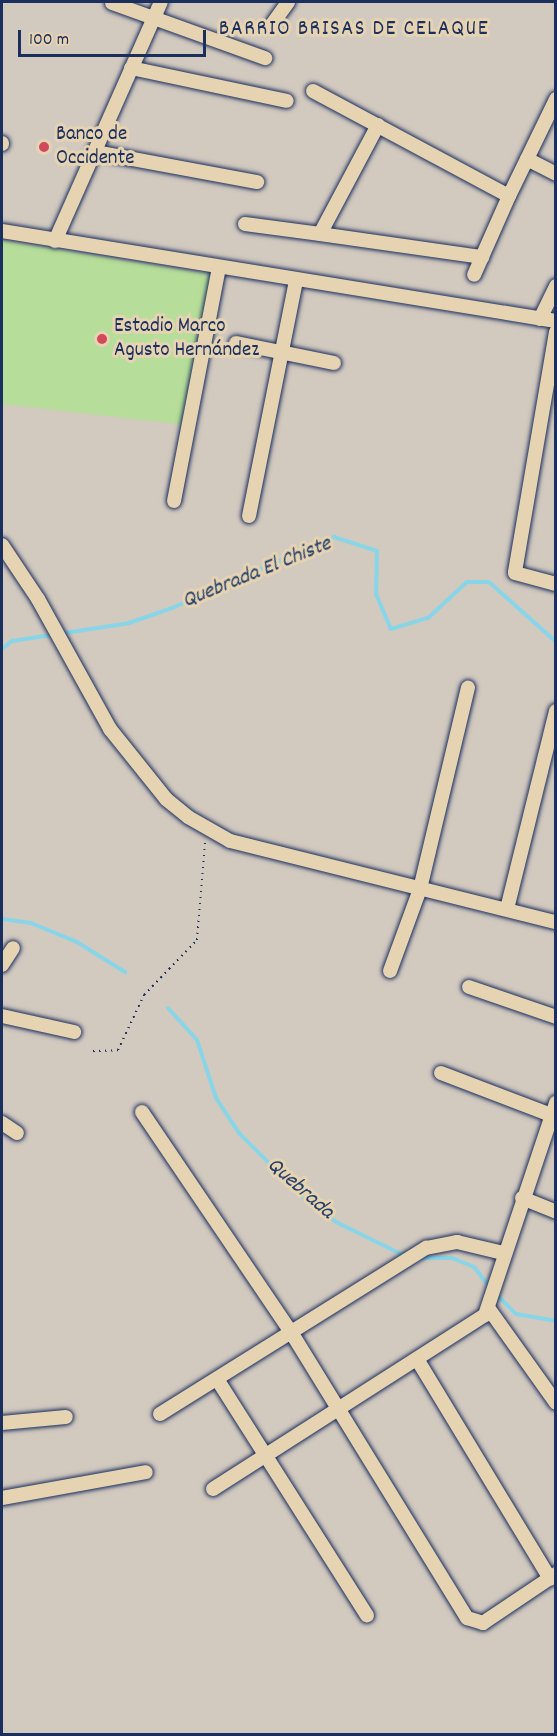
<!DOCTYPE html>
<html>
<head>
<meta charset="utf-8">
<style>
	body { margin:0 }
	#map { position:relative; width:557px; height:1736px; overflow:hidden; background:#d2c9bf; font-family:Dekko,sans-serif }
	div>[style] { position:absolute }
	.green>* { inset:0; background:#b6dd99 }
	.stream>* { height:4px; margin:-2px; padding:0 2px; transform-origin:2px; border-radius:2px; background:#89d5e8 }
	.path>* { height:2px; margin-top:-1px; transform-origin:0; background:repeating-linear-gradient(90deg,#1b2f5e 0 1.5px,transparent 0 6px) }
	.roads { filter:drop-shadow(0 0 2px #1b2f5e) drop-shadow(0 0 2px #1b2f5e) }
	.minor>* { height:14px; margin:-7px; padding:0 7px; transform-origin:7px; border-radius:7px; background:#e6d3b1 }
	.dots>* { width:16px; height:16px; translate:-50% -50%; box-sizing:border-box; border:3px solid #e6d3b1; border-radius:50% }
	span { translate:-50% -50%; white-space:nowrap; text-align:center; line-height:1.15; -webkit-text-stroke:6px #e6d3b1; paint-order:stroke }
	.poi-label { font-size:21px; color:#1b2f5e }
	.left { translate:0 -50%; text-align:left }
	.neighbourhood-label { font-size:22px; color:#1b2f5e; letter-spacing:1.5px }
	.water-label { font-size:22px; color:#26406c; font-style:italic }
	.frame { position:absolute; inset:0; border:3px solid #1b2f5e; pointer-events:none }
	.scale { position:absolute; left:18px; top:30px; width:188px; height:27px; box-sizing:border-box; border:3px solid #1b2f5e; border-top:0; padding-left:8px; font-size:18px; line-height:21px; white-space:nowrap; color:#1b2f5e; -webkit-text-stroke:4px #e6d3b1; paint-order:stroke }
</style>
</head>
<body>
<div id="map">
	<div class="green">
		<i style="clip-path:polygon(2px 240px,215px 275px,186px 425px,2px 404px)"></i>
	</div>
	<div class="stream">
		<i style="left:2px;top:649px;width:13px;rotate:-39deg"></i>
		<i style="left:12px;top:641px;width:118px;rotate:-8.7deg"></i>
		<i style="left:129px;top:623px;width:46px;rotate:-19.2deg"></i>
		<i style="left:172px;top:608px;width:177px;rotate:-23.7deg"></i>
		<i style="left:334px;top:537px;width:45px;rotate:18deg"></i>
		<i style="left:377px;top:551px;width:43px;rotate:91.3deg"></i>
		<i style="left:376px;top:594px;width:38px;rotate:67deg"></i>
		<i style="left:391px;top:629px;width:39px;rotate:-17deg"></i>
		<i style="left:428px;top:618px;width:53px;rotate:-42.7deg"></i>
		<i style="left:467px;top:582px;width:22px"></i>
		<i style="left:489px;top:582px;width:90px;rotate:41.8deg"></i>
		<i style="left:2px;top:919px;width:29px;rotate:8deg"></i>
		<i style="left:31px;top:923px;width:50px;rotate:22.4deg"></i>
		<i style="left:77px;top:942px;width:57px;rotate:32deg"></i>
		<i style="left:168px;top:1008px;width:43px;rotate:47.8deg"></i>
		<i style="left:197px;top:1040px;width:61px;rotate:71.9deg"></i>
		<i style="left:216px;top:1098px;width:42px;rotate:56.7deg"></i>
		<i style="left:239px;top:1133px;width:95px;rotate:45deg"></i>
		<i style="left:306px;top:1200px;width:37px;rotate:36deg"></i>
		<i style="left:336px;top:1222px;width:77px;rotate:26.2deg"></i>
		<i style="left:418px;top:1258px;width:34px"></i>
		<i style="left:452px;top:1258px;width:24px;rotate:22deg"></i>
		<i style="left:474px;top:1267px;width:28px;rotate:52deg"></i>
		<i style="left:496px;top:1294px;width:28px;rotate:45deg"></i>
		<i style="left:516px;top:1314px;width:41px;rotate:9.9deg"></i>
	</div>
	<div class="path">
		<i style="left:93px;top:1051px;width:25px;rotate:-2deg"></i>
		<i style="left:118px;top:1050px;width:61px;rotate:-64.7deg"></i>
		<i style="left:144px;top:995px;width:76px;rotate:-46.1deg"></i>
		<i style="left:197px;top:940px;width:98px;rotate:-85.3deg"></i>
	</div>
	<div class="roads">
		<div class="minor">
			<i style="left:112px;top:3px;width:163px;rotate:19.8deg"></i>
			<i style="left:273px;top:23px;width:26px;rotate:-54deg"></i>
			<i style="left:131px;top:68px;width:159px;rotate:11.9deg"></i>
			<i style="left:313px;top:91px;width:222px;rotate:28.2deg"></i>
			<i style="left:509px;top:196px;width:86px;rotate:113.9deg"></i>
			<i style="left:378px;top:125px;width:123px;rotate:118deg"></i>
			<i style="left:320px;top:234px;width:164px;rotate:8.1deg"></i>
			<i style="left:2px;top:143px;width:1px;rotate:90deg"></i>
			<i style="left:95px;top:152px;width:165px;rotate:10.5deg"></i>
			<i style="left:527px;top:159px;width:33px;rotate:27deg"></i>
			<i style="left:509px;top:196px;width:108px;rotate:-64.1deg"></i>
			<i style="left:245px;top:224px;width:76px;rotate:7.6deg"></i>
			<i style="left:2px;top:231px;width:561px;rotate:9.23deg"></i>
			<i style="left:55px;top:241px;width:261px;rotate:-66.1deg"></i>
			<i style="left:540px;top:319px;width:37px;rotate:-64deg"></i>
			<i style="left:556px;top:332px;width:244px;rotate:99.7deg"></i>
			<i style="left:515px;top:573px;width:42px;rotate:15deg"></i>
			<i style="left:236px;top:343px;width:100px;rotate:11.5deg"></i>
			<i style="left:174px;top:501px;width:237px;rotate:-79.1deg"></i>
			<i style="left:249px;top:516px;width:241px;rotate:-78.7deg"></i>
			<i style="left:2px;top:545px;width:65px;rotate:56.3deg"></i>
			<i style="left:38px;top:599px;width:149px;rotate:61deg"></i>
			<i style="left:110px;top:729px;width:90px;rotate:51.3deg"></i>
			<i style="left:166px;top:799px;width:28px;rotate:39deg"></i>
			<i style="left:188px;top:817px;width:48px;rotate:29.7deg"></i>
			<i style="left:230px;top:841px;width:336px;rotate:14deg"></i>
			<i style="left:507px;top:909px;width:204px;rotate:-76.1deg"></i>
			<i style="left:2px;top:965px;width:20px;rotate:-57deg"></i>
			<i style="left:390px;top:971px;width:87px;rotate:-69.9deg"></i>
			<i style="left:420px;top:889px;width:207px;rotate:-76.6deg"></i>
			<i style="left:469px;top:987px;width:92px;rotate:19deg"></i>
			<i style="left:2px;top:1016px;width:74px;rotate:12.5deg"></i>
			<i style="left:441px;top:1073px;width:123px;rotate:20.9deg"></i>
			<i style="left:142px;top:1112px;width:266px;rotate:55.9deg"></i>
			<i style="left:291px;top:1332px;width:336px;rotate:58.4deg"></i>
			<i style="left:467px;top:1618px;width:17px;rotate:17deg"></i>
			<i style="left:483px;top:1623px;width:88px;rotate:-33.9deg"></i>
			<i style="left:2px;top:1123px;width:18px;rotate:34deg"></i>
			<i style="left:522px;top:1198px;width:37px;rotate:22deg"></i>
			<i style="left:489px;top:1309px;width:115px;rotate:54.5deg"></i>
			<i style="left:417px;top:1359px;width:257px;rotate:58.8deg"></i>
			<i style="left:217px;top:1379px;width:280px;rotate:57.6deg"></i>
			<i style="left:160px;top:1414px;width:314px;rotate:-32deg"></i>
			<i style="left:426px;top:1248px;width:32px;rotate:-11deg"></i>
			<i style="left:457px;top:1242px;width:47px;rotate:13.4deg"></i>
			<i style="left:2px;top:1423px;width:64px;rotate:-5.4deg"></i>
			<i style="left:213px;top:1489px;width:323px;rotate:-32.6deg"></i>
			<i style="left:485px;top:1315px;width:224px;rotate:-71.5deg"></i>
			<i style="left:2px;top:1498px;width:146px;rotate:-10.2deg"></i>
		</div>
	</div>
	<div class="dots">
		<i style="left:44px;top:147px;background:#d1495b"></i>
		<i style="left:102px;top:339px;background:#d1495b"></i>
	</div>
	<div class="poi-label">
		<span class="left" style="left:56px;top:147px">Banco de<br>Occidente</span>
		<span class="left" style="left:114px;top:339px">Estadio Marco<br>Agusto Hernández</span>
	</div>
	<div class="neighbourhood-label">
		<span style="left:354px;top:30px">BARRIO BRISAS DE CELAQUE</span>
	</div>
	<div class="water-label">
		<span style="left:257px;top:573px;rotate:-22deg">Quebrada El Chiste</span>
		<span style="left:300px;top:1189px;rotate:41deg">Quebrada</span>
	</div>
	<div class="frame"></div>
	<div class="scale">100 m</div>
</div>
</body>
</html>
